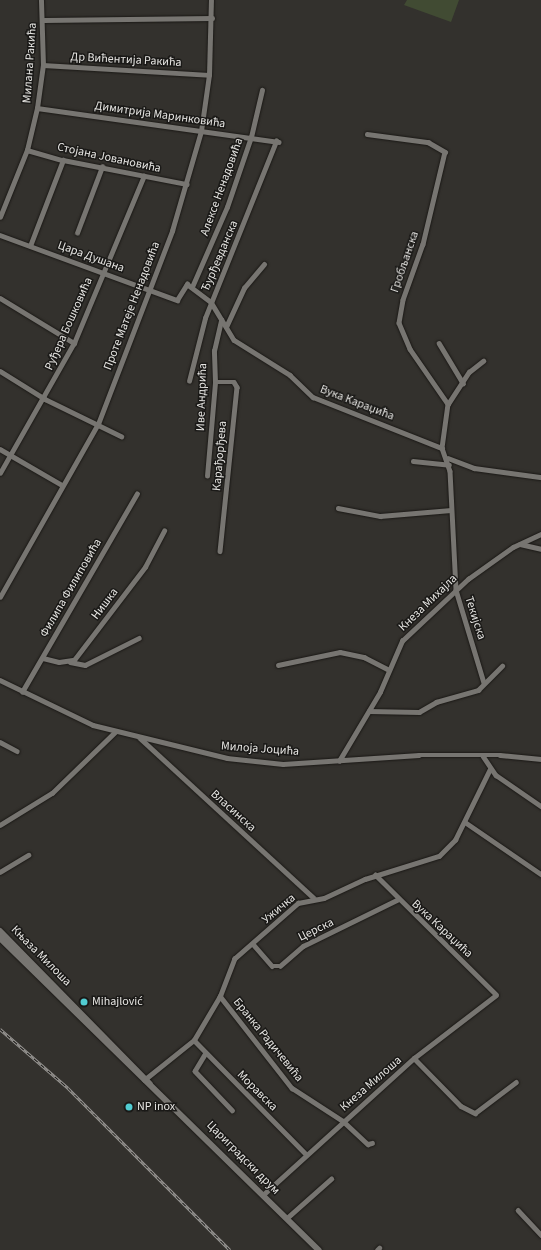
<!DOCTYPE html>
<html>
<head>
<meta charset="utf-8">
<style>
	body { margin:0 }
	#map { position:relative; width:541px; height:1250px; overflow:hidden; background:#33312d; font-family:"Source Sans 3",sans-serif }
	div>[style] { position:absolute }
	.green>* { inset:0; background:#414b33 }
	.roads { filter:drop-shadow(0 0 1px #1a1815) drop-shadow(0 0 1px #1a1815) }
	.minor>* { height:4.5px; margin:-2.25px; padding:0 2.25px; transform-origin:2.25px; border-radius:2.25px; background:#777571 }
	.secondary>* { height:6px; margin:-3px; padding:0 3px; transform-origin:3px; border-radius:3px; background:#777571 }
	.rail>* { height:3px; margin-top:-1.5px; transform-origin:0; background:repeating-linear-gradient(90deg,#1a1917 0 4.5px,#999794 0 9px); box-sizing:border-box; border-block:1px solid #999794 }
	.dots>* { width:11px; height:11px; translate:-50% -50%; box-sizing:border-box; border:2px solid #1a1917; border-radius:50% }
	span { translate:-50% -50%; white-space:nowrap; text-align:center; line-height:1.15; -webkit-text-stroke:3px #1a1917; paint-order:stroke }
	.street-label { font-size:12px; color:#e6e5e2 }
	.poi-label { font-size:12px; color:#e6e5e2 }
	.left { translate:0 -50%; text-align:left }
</style>
</head>
<body>
<div id="map">
	<div class="green">
		<i style="clip-path:polygon(407px 0,459px 0,451px 22px,404px 5px)"></i>
	</div>
	<div class="roads">
		<div class="minor">
			<i style="left:44px;top:20px;width:168px;rotate:-0.7deg"></i>
			<i style="left:43px;top:65px;width:166px;rotate:3.4deg"></i>
			<i style="left:37px;top:108px;width:244px;rotate:8deg"></i>
			<i style="left:367px;top:134px;width:62px;rotate:7.5deg"></i>
			<i style="left:428px;top:142px;width:20px;rotate:30deg"></i>
			<i style="left:445px;top:152px;width:95px;rotate:103.4deg"></i>
			<i style="left:423px;top:244px;width:59px;rotate:109.7deg"></i>
			<i style="left:403px;top:300px;width:23px;rotate:100deg"></i>
			<i style="left:399px;top:323px;width:28px;rotate:67deg"></i>
			<i style="left:410px;top:349px;width:67px;rotate:55.4deg"></i>
			<i style="left:448px;top:404px;width:44px;rotate:97.8deg"></i>
			<i style="left:27px;top:150px;width:37px;rotate:16deg"></i>
			<i style="left:63px;top:160px;width:126px;rotate:11deg"></i>
			<i style="left:0;top:217px;width:72px;rotate:-68.1deg"></i>
			<i style="left:27px;top:150px;width:43px;rotate:-76.6deg"></i>
			<i style="left:37px;top:108px;width:43px;rotate:-82.1deg"></i>
			<i style="left:43px;top:65px;width:65px;rotate:-91.8deg"></i>
			<i style="left:77px;top:233px;width:71px;rotate:-69.3deg"></i>
			<i style="left:0;top:235px;width:189px;rotate:20.2deg"></i>
			<i style="left:177px;top:300px;width:19px;rotate:-58deg"></i>
			<i style="left:187px;top:284px;width:30px;rotate:37deg"></i>
			<i style="left:211px;top:302px;width:44px;rotate:58.8deg"></i>
			<i style="left:234px;top:340px;width:66px;rotate:32deg"></i>
			<i style="left:290px;top:375px;width:32px;rotate:44deg"></i>
			<i style="left:313px;top:397px;width:139px;rotate:21.6deg"></i>
			<i style="left:442px;top:448px;width:24px;rotate:71deg"></i>
			<i style="left:450px;top:471px;width:119px;rotate:87.1deg"></i>
			<i style="left:456px;top:590px;width:97px;rotate:73.2deg"></i>
			<i style="left:30px;top:246px;width:92px;rotate:-69deg"></i>
			<i style="left:192px;top:287px;width:87px;rotate:-66.4deg"></i>
			<i style="left:227px;top:207px;width:74px;rotate:-71.1deg"></i>
			<i style="left:251px;top:137px;width:48px;rotate:-76.8deg"></i>
			<i style="left:0;top:298px;width:87px;rotate:31.3deg"></i>
			<i style="left:226px;top:327px;width:43px;rotate:-65.2deg"></i>
			<i style="left:244px;top:288px;width:31px;rotate:-50deg"></i>
			<i style="left:439px;top:343px;width:47px;rotate:59deg"></i>
			<i style="left:0;top:371px;width:53px;rotate:31.9deg"></i>
			<i style="left:45px;top:399px;width:85px;rotate:26deg"></i>
			<i style="left:189px;top:381px;width:65px;rotate:-75.7deg"></i>
			<i style="left:205px;top:318px;width:191px;rotate:-68.1deg"></i>
			<i style="left:215px;top:382px;width:19px"></i>
			<i style="left:234px;top:382px;width:6px;rotate:59deg"></i>
			<i style="left:237px;top:387px;width:165px;rotate:95.9deg"></i>
			<i style="left:448px;top:404px;width:38px;rotate:-57deg"></i>
			<i style="left:469px;top:372px;width:18px;rotate:-38deg"></i>
			<i style="left:0;top:449px;width:72px;rotate:30.1deg"></i>
			<i style="left:448px;top:458px;width:28px;rotate:21deg"></i>
			<i style="left:474px;top:468px;width:68px;rotate:7.7deg"></i>
			<i style="left:413px;top:461px;width:36px;rotate:6deg"></i>
			<i style="left:0;top:473px;width:150px;rotate:-60.4deg"></i>
			<i style="left:74px;top:343px;width:181px;rotate:-67.3deg"></i>
			<i style="left:207px;top:476px;width:94px;rotate:-85.1deg"></i>
			<i style="left:215px;top:382px;width:31px;rotate:-92deg"></i>
			<i style="left:214px;top:351px;width:32px;rotate:-77deg"></i>
			<i style="left:338px;top:508px;width:43px;rotate:10.8deg"></i>
			<i style="left:380px;top:516px;width:71px;rotate:-4.8deg"></i>
			<i style="left:520px;top:544px;width:22px;rotate:13deg"></i>
			<i style="left:0;top:597px;width:199px;rotate:-60.5deg"></i>
			<i style="left:98px;top:424px;width:207px;rotate:-69deg"></i>
			<i style="left:172px;top:231px;width:104px;rotate:-73.8deg"></i>
			<i style="left:201px;top:131px;width:57px;rotate:-81.9deg"></i>
			<i style="left:209px;top:75px;width:75px;rotate:-88.5deg"></i>
			<i style="left:43px;top:658px;width:16px;rotate:14deg"></i>
			<i style="left:59px;top:662px;width:15px;rotate:-8deg"></i>
			<i style="left:74px;top:660px;width:117px;rotate:-52.6deg"></i>
			<i style="left:145px;top:567px;width:41px;rotate:-62.2deg"></i>
			<i style="left:70px;top:662px;width:15px;rotate:11deg"></i>
			<i style="left:85px;top:665px;width:60px;rotate:-26.6deg"></i>
			<i style="left:278px;top:665px;width:63px;rotate:-11.8deg"></i>
			<i style="left:340px;top:652px;width:25px;rotate:12deg"></i>
			<i style="left:364px;top:657px;width:28px;rotate:27deg"></i>
			<i style="left:0;top:680px;width:103px;rotate:25.8deg"></i>
			<i style="left:93px;top:725px;width:138px;rotate:13.8deg"></i>
			<i style="left:227px;top:758px;width:56px;rotate:6.1deg"></i>
			<i style="left:283px;top:764px;width:136px;rotate:-3.8deg"></i>
			<i style="left:419px;top:755px;width:81px"></i>
			<i style="left:500px;top:755px;width:41px;rotate:5.6deg"></i>
			<i style="left:22px;top:692px;width:229px;rotate:-59.9deg"></i>
			<i style="left:369px;top:711px;width:50px;rotate:1.1deg"></i>
			<i style="left:419px;top:712px;width:20px;rotate:-30deg"></i>
			<i style="left:436px;top:702px;width:44px;rotate:-15.9deg"></i>
			<i style="left:478px;top:690px;width:34px;rotate:-45deg"></i>
			<i style="left:140px;top:738px;width:236px;rotate:42.6deg"></i>
			<i style="left:0;top:742px;width:19px;rotate:28deg"></i>
			<i style="left:483px;top:756px;width:23px;rotate:56deg"></i>
			<i style="left:496px;top:775px;width:55px;rotate:34.6deg"></i>
			<i style="left:339px;top:761px;width:80px;rotate:-59.3deg"></i>
			<i style="left:380px;top:692px;width:56px;rotate:-66.7deg"></i>
			<i style="left:402px;top:641px;width:91px;rotate:-43.2deg"></i>
			<i style="left:468px;top:579px;width:55px;rotate:-35.4deg"></i>
			<i style="left:513px;top:547px;width:31px;rotate:-25deg"></i>
			<i style="left:465px;top:822px;width:92px;rotate:34.4deg"></i>
			<i style="left:0;top:825px;width:61px;rotate:-31.6deg"></i>
			<i style="left:52px;top:793px;width:88px;rotate:-44.1deg"></i>
			<i style="left:0;top:872px;width:33px;rotate:-31deg"></i>
			<i style="left:253px;top:944px;width:29px;rotate:49deg"></i>
			<i style="left:272px;top:966px;width:8px"></i>
			<i style="left:280px;top:966px;width:30px;rotate:-41deg"></i>
			<i style="left:303px;top:946px;width:105px;rotate:-26.1deg"></i>
			<i style="left:220px;top:996px;width:117px;rotate:52deg"></i>
			<i style="left:292px;top:1088px;width:61px;rotate:32.9deg"></i>
			<i style="left:343px;top:1121px;width:34px;rotate:43deg"></i>
			<i style="left:368px;top:1144px;width:4px;rotate:-14deg"></i>
			<i style="left:194px;top:1040px;width:160px;rotate:45.5deg"></i>
			<i style="left:206px;top:1053px;width:21px;rotate:121deg"></i>
			<i style="left:195px;top:1071px;width:54px;rotate:46.5deg"></i>
			<i style="left:414px;top:1058px;width:67px;rotate:45.6deg"></i>
			<i style="left:461px;top:1106px;width:16px;rotate:27deg"></i>
			<i style="left:475px;top:1113px;width:51px;rotate:-37.1deg"></i>
			<i style="left:144px;top:1080px;width:64px;rotate:-38.7deg"></i>
			<i style="left:194px;top:1040px;width:51px;rotate:-59.4deg"></i>
			<i style="left:220px;top:996px;width:40px;rotate:-69deg"></i>
			<i style="left:234px;top:959px;width:85px;rotate:-41.2deg"></i>
			<i style="left:298px;top:903px;width:26px;rotate:-11deg"></i>
			<i style="left:324px;top:898px;width:45px;rotate:-24.9deg"></i>
			<i style="left:365px;top:879px;width:77px;rotate:-17.3deg"></i>
			<i style="left:439px;top:856px;width:23px;rotate:-45deg"></i>
			<i style="left:455px;top:840px;width:79px;rotate:-63.8deg"></i>
			<i style="left:264px;top:1194px;width:202px;rotate:-42.2deg"></i>
			<i style="left:414px;top:1058px;width:103px;rotate:-37.5deg"></i>
			<i style="left:496px;top:995px;width:170px;rotate:-135.2deg"></i>
			<i style="left:518px;top:1210px;width:34px;rotate:47deg"></i>
			<i style="left:287px;top:1218px;width:59px;rotate:-41.6deg"></i>
			<i style="left:377px;top:1250px;width:3px;rotate:-45deg"></i>
		</div>
		<div class="secondary">
			<i style="left:0;top:931px;width:214px;rotate:45.6deg"></i>
			<i style="left:0;top:938px;width:446px;rotate:44.4deg"></i>
		</div>
	</div>
	<div class="rail">
		<i style="left:0;top:1029px;width:90px;rotate:40.9deg"></i>
		<i style="left:68px;top:1088px;width:229px;rotate:45deg"></i>
	</div>
	<div class="dots">
		<i style="left:84px;top:1002px;background:#51ccd1"></i>
		<i style="left:129px;top:1107px;background:#51ccd1"></i>
	</div>
	<div class="street-label">
		<span style="left:126px;top:60px;rotate:3deg">Др Вићентија Ракића</span>
		<span style="left:30px;top:63px;rotate:-86deg">Милана Ракића</span>
		<span style="left:160px;top:115px;rotate:8deg">Димитрија Маринковића</span>
		<span style="left:109px;top:158px;rotate:12deg">Стојана Јовановића</span>
		<span style="left:222px;top:187px;rotate:-70deg">Алексе Ненадовића</span>
		<span style="left:220px;top:256px;rotate:-67deg">Ђурђевданска</span>
		<span style="left:91px;top:257px;rotate:20deg">Цара Душана</span>
		<span style="left:405px;top:262px;rotate:-71deg">Гробљанска</span>
		<span style="left:132px;top:306px;rotate:-69deg">Проте Матеје Ненадовића</span>
		<span style="left:69px;top:324px;rotate:-66deg">Руђера Бошковића</span>
		<span style="left:202px;top:397px;rotate:-88deg">Иве Андрића</span>
		<span style="left:357px;top:403px;rotate:21deg">Вука Караџића</span>
		<span style="left:220px;top:456px;rotate:-85deg">Карађорђева</span>
		<span style="left:71px;top:588px;rotate:-60deg">Филипа Филиповића</span>
		<span style="left:428px;top:603px;rotate:-44deg">Кнеза Михајла</span>
		<span style="left:105px;top:604px;rotate:-53deg">Нишка</span>
		<span style="left:475px;top:618px;rotate:72deg">Текијска</span>
		<span style="left:260px;top:749px;rotate:4deg">Милоја Јоцића</span>
		<span style="left:233px;top:811px;rotate:42deg">Власинска</span>
		<span style="left:279px;top:909px;rotate:-40deg">Ужичка</span>
		<span style="left:442px;top:929px;rotate:43deg">Вука Караџића</span>
		<span style="left:316px;top:930px;rotate:-26deg">Церска</span>
		<span style="left:41px;top:956px;rotate:45deg">Књаза Милоша</span>
		<span style="left:268px;top:1040px;rotate:51deg">Бранка Радичевића</span>
		<span style="left:371px;top:1084px;rotate:-41deg">Кнеза Милоша</span>
		<span style="left:257px;top:1091px;rotate:45deg">Моравска</span>
		<span style="left:243px;top:1158px;rotate:45deg">Цариградски друм</span>
	</div>
	<div class="poi-label">
		<span class="left" style="left:92px;top:1002px">Mihajlović</span>
		<span class="left" style="left:137px;top:1107px">NP inox</span>
	</div>
</div>
</body>
</html>
